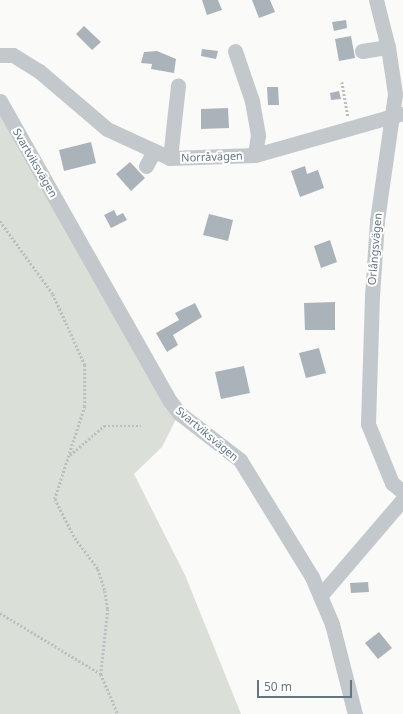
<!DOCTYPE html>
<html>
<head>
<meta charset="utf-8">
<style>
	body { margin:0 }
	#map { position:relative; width:403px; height:714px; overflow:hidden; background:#fafaf8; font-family:"Noto Sans",sans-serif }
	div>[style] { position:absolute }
	.green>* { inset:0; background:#dadfd7 }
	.building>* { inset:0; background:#aab3b9 }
	.path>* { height:2.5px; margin-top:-1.25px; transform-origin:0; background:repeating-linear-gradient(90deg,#bbbfc2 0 2px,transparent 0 4px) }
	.minor>* { height:15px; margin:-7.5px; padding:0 7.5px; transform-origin:7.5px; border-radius:7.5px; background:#c3c8cc }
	span { translate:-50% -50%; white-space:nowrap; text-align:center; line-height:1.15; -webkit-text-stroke:4px #fff; paint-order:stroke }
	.street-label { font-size:11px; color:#657683 }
	.scale { position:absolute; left:257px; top:680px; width:95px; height:18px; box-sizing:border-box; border:2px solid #657683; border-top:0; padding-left:5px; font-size:12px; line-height:14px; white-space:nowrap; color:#657683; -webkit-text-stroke:3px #fff; paint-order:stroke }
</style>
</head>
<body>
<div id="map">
	<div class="green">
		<i style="clip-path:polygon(0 101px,179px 413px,162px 447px,134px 474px,185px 575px,241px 714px,0 714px)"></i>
	</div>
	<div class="building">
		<i style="clip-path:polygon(202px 0,218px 0,222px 10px,207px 15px)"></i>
		<i style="clip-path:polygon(252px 0,270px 0,275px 12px,259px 18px)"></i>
		<i style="clip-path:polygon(346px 20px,347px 28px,334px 31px,332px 22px)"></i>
		<i style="clip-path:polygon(84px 26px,101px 42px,92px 50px,76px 34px)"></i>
		<i style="clip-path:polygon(351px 36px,355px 58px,339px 61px,335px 39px)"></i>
		<i style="clip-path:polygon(202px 49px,218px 51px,216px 59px,201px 56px)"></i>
		<i style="clip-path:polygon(157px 51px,176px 59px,174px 73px,151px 69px,152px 64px,141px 63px,144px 52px)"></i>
		<i style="clip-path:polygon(267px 87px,278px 87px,279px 105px,268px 105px)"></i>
		<i style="clip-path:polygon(339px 91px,341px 99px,331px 100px,330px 93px)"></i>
		<i style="clip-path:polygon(228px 108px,229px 128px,201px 129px,201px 109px)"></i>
		<i style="clip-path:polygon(91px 142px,96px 163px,64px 171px,59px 150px)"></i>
		<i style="clip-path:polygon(130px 162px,145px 178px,131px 191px,116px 174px)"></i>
		<i style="clip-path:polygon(305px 166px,307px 174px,318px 170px,324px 188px,300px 197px,291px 171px)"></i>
		<i style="clip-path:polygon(114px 210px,117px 216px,123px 213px,127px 220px,111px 228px,104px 215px)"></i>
		<i style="clip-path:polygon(209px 214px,233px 220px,228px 241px,203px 235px)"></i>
		<i style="clip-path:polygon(330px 240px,337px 262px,321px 268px,314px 246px)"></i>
		<i style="clip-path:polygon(335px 302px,335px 330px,305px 330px,304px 303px)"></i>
		<i style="clip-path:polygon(195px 303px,202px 317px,173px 335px,178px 345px,167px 352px,156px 333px,179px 320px,175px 313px)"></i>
		<i style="clip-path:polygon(319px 348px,326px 373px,306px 378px,299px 353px)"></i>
		<i style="clip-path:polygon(244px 366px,250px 393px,221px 399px,215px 372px)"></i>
		<i style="clip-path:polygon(368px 582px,369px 592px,351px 593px,350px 583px)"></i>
		<i style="clip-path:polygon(379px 632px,392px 648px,378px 659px,365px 643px)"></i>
	</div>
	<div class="path">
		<i style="left:342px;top:82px;width:35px;rotate:80deg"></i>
		<i style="left:0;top:221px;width:90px;rotate:54deg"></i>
		<i style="left:53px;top:294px;width:78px;rotate:65.7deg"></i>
		<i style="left:85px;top:365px;width:41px;rotate:90deg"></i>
		<i style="left:85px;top:406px;width:98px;rotate:107.9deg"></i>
		<i style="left:55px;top:499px;width:44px;rotate:62.9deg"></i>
		<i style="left:75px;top:538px;width:39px;rotate:53deg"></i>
		<i style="left:98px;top:569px;width:23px;rotate:72deg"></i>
		<i style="left:105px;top:591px;width:18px;rotate:81deg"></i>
		<i style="left:108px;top:609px;width:65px;rotate:96.1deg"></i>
		<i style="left:101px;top:674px;width:43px;rotate:67deg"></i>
		<i style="left:70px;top:455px;width:45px;rotate:-40.5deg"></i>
		<i style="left:104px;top:426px;width:37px"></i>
		<i style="left:0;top:613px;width:118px;rotate:31.1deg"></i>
	</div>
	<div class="minor">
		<i style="left:376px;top:0;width:49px;rotate:75.7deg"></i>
		<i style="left:388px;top:47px;width:48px;rotate:81.5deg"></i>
		<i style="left:395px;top:94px;width:128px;rotate:98.1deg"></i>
		<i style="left:377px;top:221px;width:75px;rotate:93.8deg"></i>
		<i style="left:372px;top:296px;width:128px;rotate:91.8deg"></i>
		<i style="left:368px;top:424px;width:64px;rotate:67.9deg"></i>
		<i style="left:392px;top:483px;width:14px;rotate:39deg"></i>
		<i style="left:235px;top:51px;width:53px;rotate:71.2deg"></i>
		<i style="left:252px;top:101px;width:35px;rotate:80deg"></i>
		<i style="left:258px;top:135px;width:20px;rotate:99deg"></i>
		<i style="left:362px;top:51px;width:26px;rotate:-9deg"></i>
		<i style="left:0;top:55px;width:13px"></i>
		<i style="left:13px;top:55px;width:31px;rotate:32deg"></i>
		<i style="left:39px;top:71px;width:89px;rotate:40.5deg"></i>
		<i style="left:107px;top:129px;width:69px;rotate:24.7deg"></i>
		<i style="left:170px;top:158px;width:85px;rotate:-2deg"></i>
		<i style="left:255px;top:155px;width:151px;rotate:-15.8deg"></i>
		<i style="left:0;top:101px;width:345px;rotate:60.5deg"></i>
		<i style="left:170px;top:401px;width:15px;rotate:53deg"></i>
		<i style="left:179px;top:413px;width:77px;rotate:37.6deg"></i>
		<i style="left:240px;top:460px;width:137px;rotate:58.4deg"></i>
		<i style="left:312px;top:577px;width:51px;rotate:66.9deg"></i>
		<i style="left:332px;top:624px;width:93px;rotate:75.7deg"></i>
		<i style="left:170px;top:158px;width:73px;rotate:-83.7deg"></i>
		<i style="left:146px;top:166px;width:17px;rotate:-62deg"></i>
		<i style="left:320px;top:596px;width:128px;rotate:-49.4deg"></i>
	</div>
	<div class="street-label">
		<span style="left:212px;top:157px;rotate:-2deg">Norråvägen</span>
		<span style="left:35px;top:163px;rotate:60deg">Svartviksvägen</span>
		<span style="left:375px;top:249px;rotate:-85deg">Orlångsvägen</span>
		<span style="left:207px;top:434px;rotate:40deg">Svartviksvägen</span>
	</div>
	<div class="scale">50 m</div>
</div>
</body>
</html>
